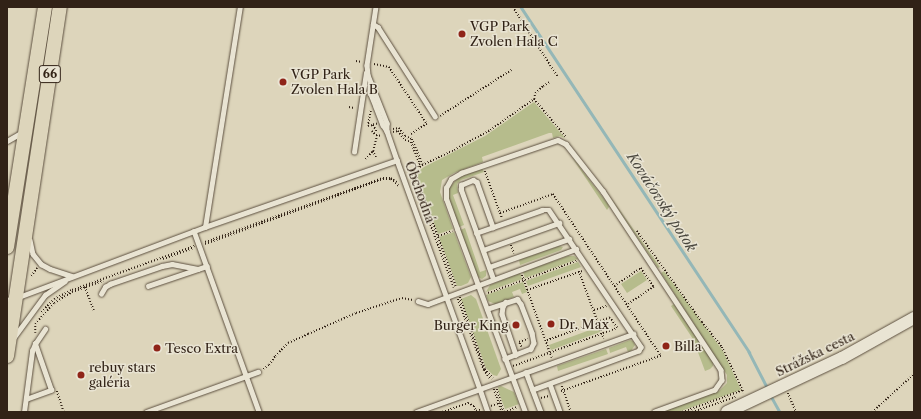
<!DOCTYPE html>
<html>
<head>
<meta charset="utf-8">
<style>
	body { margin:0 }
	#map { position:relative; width:921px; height:419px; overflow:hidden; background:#ddd5bb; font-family:"Libre Caslon Text",serif }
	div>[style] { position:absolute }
	.green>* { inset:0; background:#b6bc8c }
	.stream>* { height:2.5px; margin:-1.25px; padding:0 1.25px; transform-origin:1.25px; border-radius:1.25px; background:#94b7b7 }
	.path>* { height:1.5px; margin-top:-0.75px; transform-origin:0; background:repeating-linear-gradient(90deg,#312216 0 1px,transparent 0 3px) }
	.roads { filter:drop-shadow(0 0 1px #5c4f3f) drop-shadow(0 0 1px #5c4f3f) }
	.lane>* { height:4.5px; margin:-2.25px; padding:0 2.25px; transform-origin:2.25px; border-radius:2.25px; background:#e9e4d3 }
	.secondary>* { height:12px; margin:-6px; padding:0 6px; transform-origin:6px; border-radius:6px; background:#e9e4d3 }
	.primary>* { height:14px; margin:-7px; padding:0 7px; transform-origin:7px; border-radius:7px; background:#ddd5bb }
	.dots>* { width:11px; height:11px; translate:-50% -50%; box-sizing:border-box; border:2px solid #e9e4d3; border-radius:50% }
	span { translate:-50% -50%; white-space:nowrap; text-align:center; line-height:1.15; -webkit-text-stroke:3px #e9e4d3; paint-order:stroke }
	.shield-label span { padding:1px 3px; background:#e9e4d3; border:1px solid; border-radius:3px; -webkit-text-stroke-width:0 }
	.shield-label { font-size:12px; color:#312216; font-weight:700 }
	.poi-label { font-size:13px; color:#312216 }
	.left { translate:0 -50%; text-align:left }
	.right { translate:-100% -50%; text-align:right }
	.street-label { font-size:13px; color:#312216 }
	.water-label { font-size:14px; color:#4a473e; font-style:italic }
	.frame { position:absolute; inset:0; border:8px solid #312216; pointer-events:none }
</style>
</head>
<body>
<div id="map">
	<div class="green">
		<i style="clip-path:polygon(534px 102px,565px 138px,560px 136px,553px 138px,552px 133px,549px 133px,482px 157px,483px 162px,454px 173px,442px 180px,440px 192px,453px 229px,438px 234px,418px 179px,418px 172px,424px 167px,485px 136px)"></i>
		<i style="clip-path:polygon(571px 156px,608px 204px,609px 207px,607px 210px)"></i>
		<i style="clip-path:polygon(482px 168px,484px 172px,461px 180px,457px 184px,458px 193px,453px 195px,464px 225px,459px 227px,448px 196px,449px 188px,458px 178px)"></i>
		<i style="clip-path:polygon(605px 189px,660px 267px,658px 268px)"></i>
		<i style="clip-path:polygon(465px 228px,480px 272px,486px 270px,486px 276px,482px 279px,476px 276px,460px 230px)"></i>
		<i style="clip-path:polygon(454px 232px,471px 277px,468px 283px,461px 286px,457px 286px,439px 237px)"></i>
		<i style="clip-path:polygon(559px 246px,563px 247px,561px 250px,520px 265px,519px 260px)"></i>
		<i style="clip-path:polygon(568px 256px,574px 256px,578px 259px,525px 278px,523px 272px)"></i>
		<i style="clip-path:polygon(578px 262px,581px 267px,528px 286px,526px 281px)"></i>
		<i style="clip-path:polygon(641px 271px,647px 280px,627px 293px,621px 284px)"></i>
		<i style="clip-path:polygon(664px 271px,723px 351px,741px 390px,678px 412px,662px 412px,719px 391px,727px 383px,727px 375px,661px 273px)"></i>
		<i style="clip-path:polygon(520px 273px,522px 279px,486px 292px,490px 285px)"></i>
		<i style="clip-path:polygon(523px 282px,527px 292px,522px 294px,520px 289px,512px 292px,514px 297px,495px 304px,488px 301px,486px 295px)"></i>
		<i style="clip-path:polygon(471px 295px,476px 299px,501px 369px,497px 376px,493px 375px,486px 368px,461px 299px)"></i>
		<i style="clip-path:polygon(674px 304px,713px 361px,713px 366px,710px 369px,705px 371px,693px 339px,671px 306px)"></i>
		<i style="clip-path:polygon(598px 327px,600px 332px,551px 350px,549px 345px)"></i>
		<i style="clip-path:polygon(630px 340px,633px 341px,635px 345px,631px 351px,628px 352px,626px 347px,610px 353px,609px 348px)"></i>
		<i style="clip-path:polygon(606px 349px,608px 354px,558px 371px,557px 366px)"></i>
		<i style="clip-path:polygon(501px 386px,514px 392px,519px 404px,505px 409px,499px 393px,498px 387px)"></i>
	</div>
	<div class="stream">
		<i style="left:521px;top:7px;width:414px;rotate:56.5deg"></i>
		<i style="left:749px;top:352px;width:42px;rotate:62.8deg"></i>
		<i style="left:771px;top:396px;width:18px;rotate:61deg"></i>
	</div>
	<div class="path">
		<i style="left:513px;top:7px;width:83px;rotate:57.3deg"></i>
		<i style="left:356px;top:61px;width:6px;rotate:9deg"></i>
		<i style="left:374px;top:64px;width:15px;rotate:11deg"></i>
		<i style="left:389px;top:67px;width:69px;rotate:56.3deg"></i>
		<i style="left:427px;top:124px;width:20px;rotate:147deg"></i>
		<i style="left:534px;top:99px;width:50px;rotate:49.9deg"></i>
		<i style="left:349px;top:107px;width:5px;rotate:11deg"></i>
		<i style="left:371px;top:111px;width:15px;rotate:101deg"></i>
		<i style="left:368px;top:126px;width:5px;rotate:-11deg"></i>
		<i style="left:440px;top:116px;width:85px;rotate:-32.9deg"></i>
		<i style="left:377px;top:124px;width:4px;rotate:166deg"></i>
		<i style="left:373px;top:125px;width:9px;rotate:58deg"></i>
		<i style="left:393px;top:129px;width:6px;rotate:-9deg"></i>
		<i style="left:399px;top:128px;width:10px;rotate:53deg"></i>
		<i style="left:405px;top:136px;width:8px;rotate:23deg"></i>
		<i style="left:412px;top:139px;width:28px;rotate:67deg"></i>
		<i style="left:423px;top:165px;width:6px;rotate:141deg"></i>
		<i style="left:418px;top:169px;width:6px;rotate:108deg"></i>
		<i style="left:416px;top:175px;width:118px;rotate:70.2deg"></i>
		<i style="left:372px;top:131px;width:6px;rotate:45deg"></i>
		<i style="left:376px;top:135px;width:6px;rotate:9deg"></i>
		<i style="left:393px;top:132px;width:5px;rotate:-11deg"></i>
		<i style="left:398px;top:131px;width:11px;rotate:52deg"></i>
		<i style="left:405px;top:140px;width:6px;rotate:18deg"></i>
		<i style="left:411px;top:142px;width:24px;rotate:68deg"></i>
		<i style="left:420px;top:164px;width:8px;rotate:130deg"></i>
		<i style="left:415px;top:170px;width:7px;rotate:106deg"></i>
		<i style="left:413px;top:177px;width:118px;rotate:69.7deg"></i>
		<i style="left:373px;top:151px;width:7px;rotate:63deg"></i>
		<i style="left:365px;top:159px;width:11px;rotate:-45deg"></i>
		<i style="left:373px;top:151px;width:16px;rotate:-76deg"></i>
		<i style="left:422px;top:165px;width:35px;rotate:-25deg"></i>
		<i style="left:454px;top:150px;width:41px;rotate:-29.1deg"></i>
		<i style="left:490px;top:130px;width:54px;rotate:-35.2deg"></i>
		<i style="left:534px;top:99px;width:6px;rotate:-81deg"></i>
		<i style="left:535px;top:93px;width:11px;rotate:-41deg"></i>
		<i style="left:543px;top:86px;width:8px;rotate:-30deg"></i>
		<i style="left:485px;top:171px;width:50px;rotate:70.1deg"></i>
		<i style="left:500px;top:213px;width:56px;rotate:-19.7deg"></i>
		<i style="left:553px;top:194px;width:195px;rotate:56.3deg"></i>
		<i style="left:661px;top:356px;width:107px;rotate:160.4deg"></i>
		<i style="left:637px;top:231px;width:112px;rotate:54.5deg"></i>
		<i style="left:702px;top:322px;width:32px;rotate:51deg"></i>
		<i style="left:722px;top:347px;width:51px;rotate:64.4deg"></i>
		<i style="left:438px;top:236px;width:15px;rotate:-20deg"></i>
		<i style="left:205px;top:242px;width:189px;rotate:-19.8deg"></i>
		<i style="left:383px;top:178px;width:8px"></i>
		<i style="left:391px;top:178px;width:9px;rotate:36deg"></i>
		<i style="left:205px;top:244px;width:189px;rotate:-20.1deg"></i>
		<i style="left:383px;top:179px;width:8px"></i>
		<i style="left:391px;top:179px;width:11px;rotate:41deg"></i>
		<i style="left:511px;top:245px;width:9px;rotate:69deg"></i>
		<i style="left:163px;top:259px;width:32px;rotate:-20deg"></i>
		<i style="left:579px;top:271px;width:72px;rotate:69.8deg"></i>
		<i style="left:522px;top:275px;width:88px;rotate:70.1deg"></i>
		<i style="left:31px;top:276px;width:10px;rotate:-53deg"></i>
		<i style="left:614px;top:286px;width:32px;rotate:-34deg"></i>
		<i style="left:641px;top:268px;width:23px;rotate:56deg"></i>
		<i style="left:654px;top:287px;width:32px;rotate:146deg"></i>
		<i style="left:85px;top:287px;width:26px;rotate:69deg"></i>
		<i style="left:527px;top:290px;width:58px;rotate:-19.1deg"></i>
		<i style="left:488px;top:293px;width:94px;rotate:-20deg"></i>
		<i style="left:460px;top:297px;width:76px;rotate:70.9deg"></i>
		<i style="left:485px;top:369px;width:12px;rotate:48deg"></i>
		<i style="left:458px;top:299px;width:76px;rotate:69.9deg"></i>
		<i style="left:484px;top:370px;width:12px;rotate:55deg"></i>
		<i style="left:594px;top:310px;width:13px;rotate:-18deg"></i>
		<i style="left:41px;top:312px;width:18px;rotate:-45deg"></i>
		<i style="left:54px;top:299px;width:20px;rotate:-27deg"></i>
		<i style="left:72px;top:290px;width:130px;rotate:-19.8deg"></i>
		<i style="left:35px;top:333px;width:9px;rotate:-90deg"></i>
		<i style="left:35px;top:324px;width:28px;rotate:-48deg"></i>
		<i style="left:54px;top:303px;width:21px;rotate:-31deg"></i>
		<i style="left:72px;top:292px;width:33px;rotate:-20deg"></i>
		<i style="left:521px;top:347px;width:5px;rotate:-112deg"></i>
		<i style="left:519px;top:342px;width:9px;rotate:-21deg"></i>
		<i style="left:513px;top:366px;width:111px;rotate:-20.1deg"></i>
		<i style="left:617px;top:328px;width:12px;rotate:-125deg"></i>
		<i style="left:610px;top:318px;width:68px;rotate:160.2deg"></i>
		<i style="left:263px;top:369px;width:7px;rotate:-34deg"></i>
		<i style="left:269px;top:365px;width:11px;rotate:-56deg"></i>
		<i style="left:275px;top:356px;width:18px;rotate:-45deg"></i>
		<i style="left:288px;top:343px;width:22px;rotate:-24deg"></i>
		<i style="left:308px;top:334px;width:52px;rotate:-23.6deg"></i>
		<i style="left:356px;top:313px;width:48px;rotate:-18.1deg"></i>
		<i style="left:402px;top:298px;width:11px;rotate:10deg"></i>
		<i style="left:562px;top:386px;width:28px;rotate:71deg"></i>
		<i style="left:494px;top:389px;width:24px;rotate:71deg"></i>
		<i style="left:497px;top:389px;width:14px;rotate:73deg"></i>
		<i style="left:57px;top:391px;width:22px;rotate:72deg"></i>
		<i style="left:788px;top:393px;width:21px;rotate:67deg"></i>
		<i style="left:541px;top:398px;width:8px;rotate:-14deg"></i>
		<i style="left:501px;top:403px;width:9px;rotate:72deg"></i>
		<i style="left:491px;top:406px;width:9px;rotate:-21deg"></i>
		<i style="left:442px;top:412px;width:28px;rotate:-19deg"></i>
		<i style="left:468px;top:403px;width:7px;rotate:27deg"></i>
		<i style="left:474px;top:406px;width:5px;rotate:68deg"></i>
		<i style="left:476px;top:411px;width:5px;rotate:-22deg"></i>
		<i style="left:504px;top:412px;width:14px;rotate:-21deg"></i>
		<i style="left:682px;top:412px;width:65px;rotate:-19.8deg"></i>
		<i style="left:692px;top:412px;width:46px;rotate:-19.2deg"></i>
		<i style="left:872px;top:412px;width:57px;rotate:-42.1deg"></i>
	</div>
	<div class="roads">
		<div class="lane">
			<i style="left:376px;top:7px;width:59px;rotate:98.8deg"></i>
			<i style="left:367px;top:65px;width:10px;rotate:84deg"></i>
			<i style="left:368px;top:75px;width:52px;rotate:68.4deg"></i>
			<i style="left:387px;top:123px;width:8px;rotate:90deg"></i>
			<i style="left:387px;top:131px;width:31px;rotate:71deg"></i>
			<i style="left:373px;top:24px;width:6px;rotate:31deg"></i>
			<i style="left:378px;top:27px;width:106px;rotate:57.4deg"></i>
			<i style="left:370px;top:85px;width:7px;rotate:90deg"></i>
			<i style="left:370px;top:92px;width:16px;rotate:68deg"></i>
			<i style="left:376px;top:107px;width:19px;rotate:69deg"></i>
			<i style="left:383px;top:125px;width:7px;rotate:56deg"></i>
			<i style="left:7px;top:141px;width:16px;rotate:-30deg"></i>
			<i style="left:354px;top:152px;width:80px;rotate:-81.4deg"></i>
			<i style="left:205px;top:227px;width:223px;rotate:-81deg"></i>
			<i style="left:194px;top:231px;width:192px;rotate:70.2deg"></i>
			<i style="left:476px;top:233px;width:70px;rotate:-19.2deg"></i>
			<i style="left:542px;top:210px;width:7px"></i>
			<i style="left:549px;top:210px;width:165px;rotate:56.1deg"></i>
			<i style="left:641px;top:347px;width:4px;rotate:117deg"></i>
			<i style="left:639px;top:351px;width:113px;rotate:159.8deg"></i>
			<i style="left:30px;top:240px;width:14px;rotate:78deg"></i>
			<i style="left:33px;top:254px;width:13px;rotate:51deg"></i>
			<i style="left:41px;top:264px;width:10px;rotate:29deg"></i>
			<i style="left:50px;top:269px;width:23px;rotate:18deg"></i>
			<i style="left:483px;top:250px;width:81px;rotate:-19.6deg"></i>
			<i style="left:489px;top:267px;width:85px;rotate:-19.3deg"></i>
			<i style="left:493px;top:279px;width:95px;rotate:-109.8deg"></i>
			<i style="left:461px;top:190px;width:5px;rotate:-90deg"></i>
			<i style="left:461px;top:185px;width:13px;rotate:-23deg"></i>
			<i style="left:473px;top:180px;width:4px;rotate:27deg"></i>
			<i style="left:477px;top:182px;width:48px;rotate:70.4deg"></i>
			<i style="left:148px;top:286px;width:62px;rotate:-18.7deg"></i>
			<i style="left:101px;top:294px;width:8px;rotate:-60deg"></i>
			<i style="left:105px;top:287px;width:6px;rotate:-31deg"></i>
			<i style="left:110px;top:284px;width:55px;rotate:-19.1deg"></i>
			<i style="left:162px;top:266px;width:10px;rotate:-11deg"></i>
			<i style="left:172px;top:264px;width:26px;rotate:11deg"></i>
			<i style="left:7px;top:300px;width:9px;rotate:-13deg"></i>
			<i style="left:16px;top:298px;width:202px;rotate:-20.6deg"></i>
			<i style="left:205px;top:227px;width:203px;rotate:-19.2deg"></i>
			<i style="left:397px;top:160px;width:244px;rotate:70.1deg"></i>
			<i style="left:480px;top:389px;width:163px;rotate:-19.8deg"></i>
			<i style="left:418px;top:301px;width:10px;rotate:17deg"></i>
			<i style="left:428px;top:304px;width:158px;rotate:-20.4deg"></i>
			<i style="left:506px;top:302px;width:6px;rotate:121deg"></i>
			<i style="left:503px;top:307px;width:7px;rotate:98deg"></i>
			<i style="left:502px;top:314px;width:43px;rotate:71.1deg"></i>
			<i style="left:487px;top:309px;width:32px;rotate:-18deg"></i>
			<i style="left:517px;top:299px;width:6px;rotate:51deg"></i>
			<i style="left:521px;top:304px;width:31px;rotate:69deg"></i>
			<i style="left:532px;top:333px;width:10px;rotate:79deg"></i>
			<i style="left:534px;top:343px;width:7px;rotate:117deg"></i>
			<i style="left:531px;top:349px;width:28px;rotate:159deg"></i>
			<i style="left:14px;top:337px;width:52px;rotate:-53.6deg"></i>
			<i style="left:45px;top:295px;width:24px;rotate:-35deg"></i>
			<i style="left:526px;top:372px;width:43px;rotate:69.4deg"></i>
			<i style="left:550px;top:384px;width:30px;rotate:70deg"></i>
			<i style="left:26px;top:399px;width:27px;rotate:-20deg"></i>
			<i style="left:51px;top:390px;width:49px;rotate:-109.2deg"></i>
			<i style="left:24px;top:412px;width:62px;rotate:-82.5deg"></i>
			<i style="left:32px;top:351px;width:8px;rotate:-67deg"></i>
			<i style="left:35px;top:344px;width:18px;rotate:-56deg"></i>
			<i style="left:146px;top:412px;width:119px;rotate:-19.7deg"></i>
			<i style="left:416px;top:412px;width:68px;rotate:-19.8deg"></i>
			<i style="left:480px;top:389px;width:24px;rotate:71deg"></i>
			<i style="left:525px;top:412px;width:195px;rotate:-110.4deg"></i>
			<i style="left:457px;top:229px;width:32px;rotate:-110deg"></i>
			<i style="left:446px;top:199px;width:11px;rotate:-90deg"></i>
			<i style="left:446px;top:188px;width:10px;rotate:-61deg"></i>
			<i style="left:451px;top:179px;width:12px;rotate:-31deg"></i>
			<i style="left:461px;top:173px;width:102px;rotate:-18.8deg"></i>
			<i style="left:558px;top:140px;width:9px;rotate:27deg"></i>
			<i style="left:566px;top:144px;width:60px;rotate:51.8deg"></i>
			<i style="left:603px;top:191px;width:214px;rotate:56.6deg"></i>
			<i style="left:721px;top:370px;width:10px;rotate:84deg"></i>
			<i style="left:722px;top:380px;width:12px;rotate:125deg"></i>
			<i style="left:715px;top:390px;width:64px;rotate:159.9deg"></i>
		</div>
		<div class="secondary">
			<i style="left:727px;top:412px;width:127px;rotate:-25.2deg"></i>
			<i style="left:842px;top:358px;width:82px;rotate:-29.1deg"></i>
		</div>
		<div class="primary">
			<i style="left:7px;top:247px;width:243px;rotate:-81deg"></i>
			<i style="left:7px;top:356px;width:353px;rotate:-81.4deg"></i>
		</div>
	</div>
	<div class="dots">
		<i style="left:462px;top:34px;background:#8f2418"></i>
		<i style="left:283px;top:82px;background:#8f2418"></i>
		<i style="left:551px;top:324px;background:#8f2418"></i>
		<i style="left:516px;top:325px;background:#8f2418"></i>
		<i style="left:666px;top:346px;background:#8f2418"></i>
		<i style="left:157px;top:348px;background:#8f2418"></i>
		<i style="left:81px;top:375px;background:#8f2418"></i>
	</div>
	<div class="shield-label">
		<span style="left:50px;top:74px">66</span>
	</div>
	<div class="poi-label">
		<span class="left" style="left:470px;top:34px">VGP Park<br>Zvolen Hala C</span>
		<span class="left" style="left:291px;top:82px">VGP Park<br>Zvolen Hala B</span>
		<span class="left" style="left:559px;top:324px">Dr. Max</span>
		<span class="right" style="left:508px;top:325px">Burger King</span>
		<span class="left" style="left:674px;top:346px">Billa</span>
		<span class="left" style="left:165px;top:348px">Tesco Extra</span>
		<span class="left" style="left:89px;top:375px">rebuy stars<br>galéria</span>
	</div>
	<div class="street-label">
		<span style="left:420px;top:192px;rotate:70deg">Obchodná</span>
		<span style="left:815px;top:354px;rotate:-26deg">Strážska cesta</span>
	</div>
	<div class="water-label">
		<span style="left:662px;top:202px;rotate:57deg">Kováčovský potok</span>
	</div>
	<div class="frame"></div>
</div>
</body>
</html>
